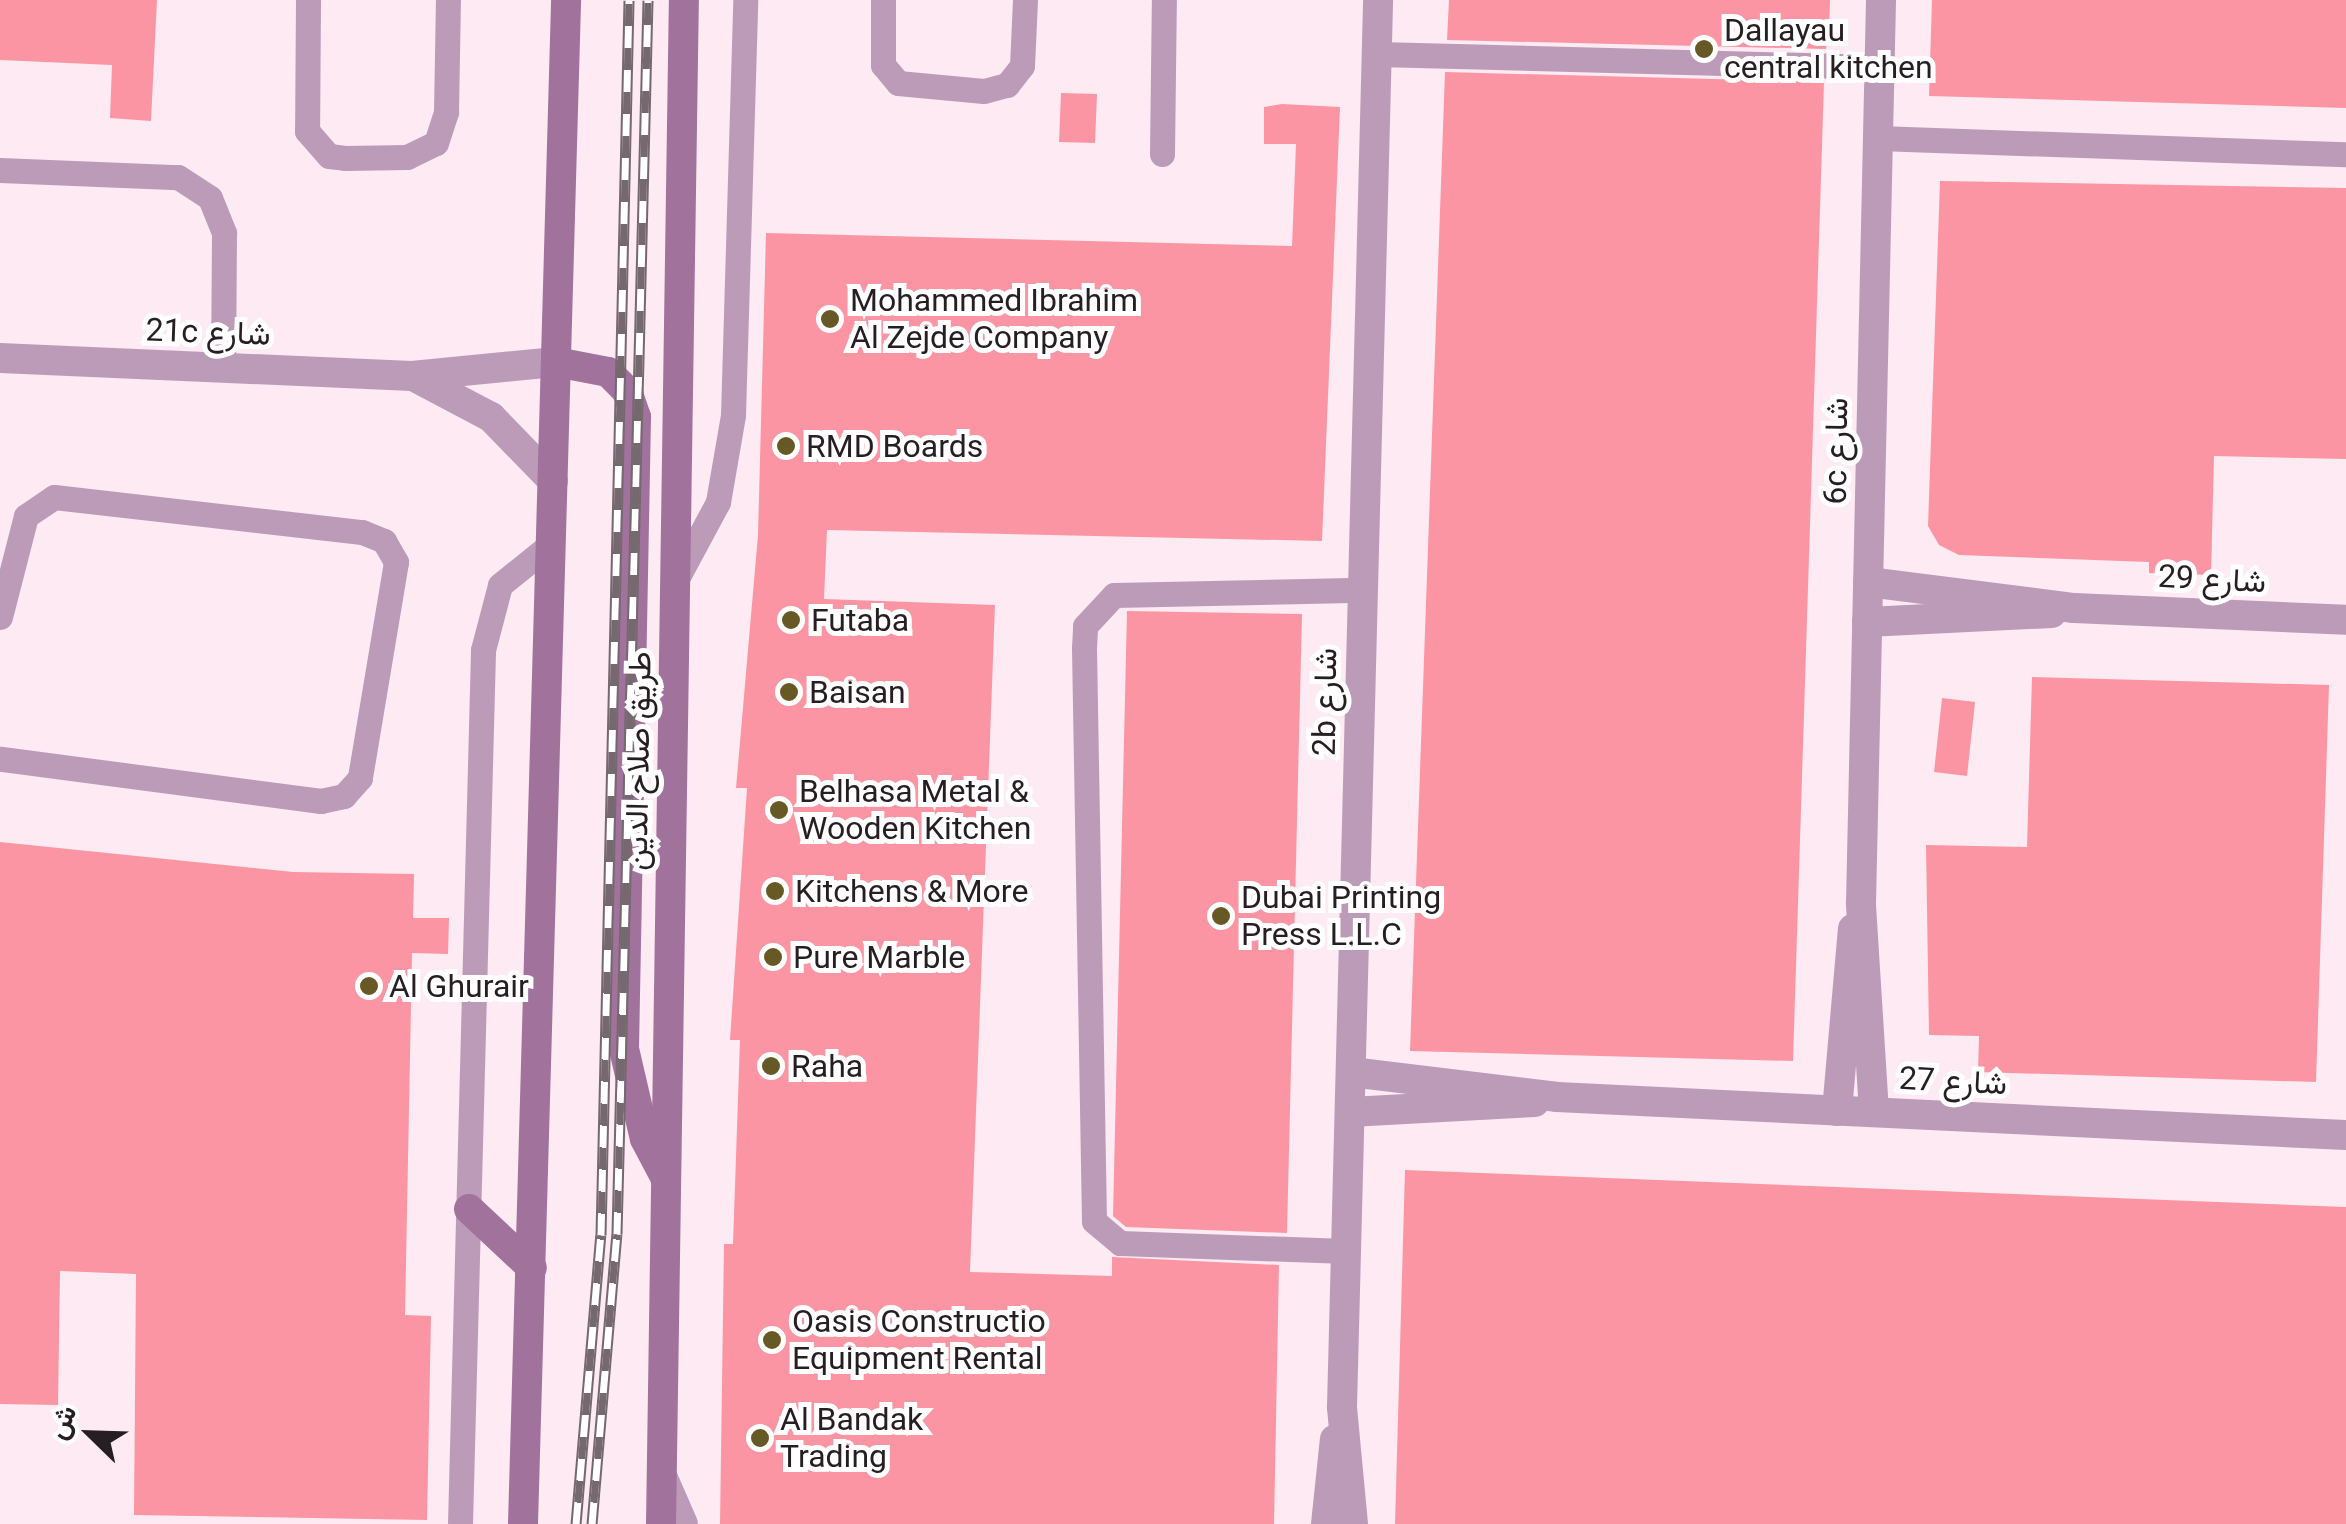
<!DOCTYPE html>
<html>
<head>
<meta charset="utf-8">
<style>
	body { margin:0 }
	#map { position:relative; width:2346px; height:1524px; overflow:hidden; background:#fdeaf2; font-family:Roboto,Vazirmatn,sans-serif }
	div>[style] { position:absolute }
	.building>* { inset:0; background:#fb95a3 }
	.lane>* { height:25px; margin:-12.5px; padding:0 12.5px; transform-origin:12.5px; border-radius:12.5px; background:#bc9bb8 }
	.street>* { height:30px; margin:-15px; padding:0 15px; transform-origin:15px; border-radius:15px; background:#bc9bb8 }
	.secondary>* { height:30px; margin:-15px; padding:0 15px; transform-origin:15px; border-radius:15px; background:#a1729c }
	.rail>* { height:11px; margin-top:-5.5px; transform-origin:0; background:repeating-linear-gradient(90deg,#fff 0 22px,#75696f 0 44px); box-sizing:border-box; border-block:2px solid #75696f }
	.dots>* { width:28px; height:28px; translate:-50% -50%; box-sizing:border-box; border:5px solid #fff; border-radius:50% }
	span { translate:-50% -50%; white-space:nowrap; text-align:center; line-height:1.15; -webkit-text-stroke:10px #fff; paint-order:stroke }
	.poi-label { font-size:32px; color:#261e22 }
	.left { translate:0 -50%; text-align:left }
	.street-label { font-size:32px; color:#261e22 }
	.north { position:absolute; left:40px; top:1384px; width:100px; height:100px; -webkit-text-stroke:8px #fff; paint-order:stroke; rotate:293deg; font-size:28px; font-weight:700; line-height:40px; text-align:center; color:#261e22 }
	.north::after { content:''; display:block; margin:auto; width:35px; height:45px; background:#261e22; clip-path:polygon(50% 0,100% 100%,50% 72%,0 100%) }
</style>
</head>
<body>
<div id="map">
	<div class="building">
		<i style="clip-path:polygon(0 0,157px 0,151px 121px,110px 118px,112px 65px,0 60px)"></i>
		<i style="clip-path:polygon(1449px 0,1830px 0,1829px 33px,1826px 49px,1447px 40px)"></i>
		<i style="clip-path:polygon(1932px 0,2346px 0,2346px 108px,1929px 96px)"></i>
		<i style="clip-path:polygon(1445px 72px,1824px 82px,1793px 1061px,1410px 1051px)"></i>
		<i style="clip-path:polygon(1061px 93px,1097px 94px,1095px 143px,1059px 142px)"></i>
		<i style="clip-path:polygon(1282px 104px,1340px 107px,1322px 541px,827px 530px,824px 599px,995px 605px,970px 1272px,1112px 1276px,1112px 1257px,1279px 1265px,1274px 1524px,720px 1524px,724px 1244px,733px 1244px,740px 1040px,730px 1040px,747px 788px,736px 788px,758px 535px,766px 233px,1292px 246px,1296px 144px,1264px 144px,1264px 107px)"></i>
		<i style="clip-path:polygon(1940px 181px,2346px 188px,2346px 459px,2214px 456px,2211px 575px,2149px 573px,2149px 562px,1959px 555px,1939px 545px,1928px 526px)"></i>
		<i style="clip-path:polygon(1127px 611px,1302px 614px,1287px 1233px,1126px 1227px,1113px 1216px)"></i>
		<i style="clip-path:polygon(2032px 677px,2329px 685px,2316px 1082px,1978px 1072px,1979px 1036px,1929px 1035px,1926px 845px,2027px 847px)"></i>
		<i style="clip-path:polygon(1942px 698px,1975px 702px,1967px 776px,1934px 772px)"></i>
		<i style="clip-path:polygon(0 842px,293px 872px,414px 874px,413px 918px,449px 918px,448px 954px,412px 953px,405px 1315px,431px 1316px,427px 1520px,134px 1515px,136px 1274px,60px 1271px,58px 1405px,0 1404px)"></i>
		<i style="clip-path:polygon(1405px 1170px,2346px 1207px,2346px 1524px,1395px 1524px)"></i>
	</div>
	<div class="lane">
		<i style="left:308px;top:0;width:131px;rotate:90.4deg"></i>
		<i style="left:307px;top:131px;width:33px;rotate:49deg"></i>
		<i style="left:329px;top:156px;width:16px;rotate:7deg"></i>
		<i style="left:345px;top:158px;width:62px;rotate:-0.9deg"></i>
		<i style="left:407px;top:157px;width:32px;rotate:-26deg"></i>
		<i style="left:436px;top:143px;width:33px;rotate:-72deg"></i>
		<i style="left:446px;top:112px;width:112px;rotate:-89deg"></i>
		<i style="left:883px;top:0;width:65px;rotate:90deg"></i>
		<i style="left:883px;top:65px;width:23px;rotate:50deg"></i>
		<i style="left:898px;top:83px;width:86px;rotate:5.3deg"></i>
		<i style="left:984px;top:91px;width:24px;rotate:-15deg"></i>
		<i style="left:1007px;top:85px;width:24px;rotate:-52deg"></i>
		<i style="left:1022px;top:66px;width:66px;rotate:-87.4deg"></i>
		<i style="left:1377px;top:54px;width:502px;rotate:1.48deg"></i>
		<i style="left:1878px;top:138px;width:468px;rotate:2deg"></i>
		<i style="left:1162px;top:154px;width:154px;rotate:-89.3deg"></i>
		<i style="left:0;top:170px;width:178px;rotate:2.3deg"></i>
		<i style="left:178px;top:177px;width:38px;rotate:33deg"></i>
		<i style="left:210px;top:198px;width:38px;rotate:68deg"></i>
		<i style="left:224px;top:233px;width:135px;rotate:90.4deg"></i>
		<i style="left:675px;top:582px;width:91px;rotate:-61.7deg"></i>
		<i style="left:718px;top:502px;width:88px;rotate:-80.2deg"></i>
		<i style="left:733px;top:415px;width:415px;rotate:-88.3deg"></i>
		<i style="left:0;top:617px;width:104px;rotate:-75.6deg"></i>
		<i style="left:26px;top:516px;width:34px;rotate:-34deg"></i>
		<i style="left:54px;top:497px;width:310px;rotate:6.5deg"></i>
		<i style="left:362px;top:532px;width:24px;rotate:22deg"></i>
		<i style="left:384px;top:541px;width:24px;rotate:60deg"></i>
		<i style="left:396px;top:562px;width:219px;rotate:99.5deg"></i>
		<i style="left:360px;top:778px;width:24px;rotate:132deg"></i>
		<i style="left:344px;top:796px;width:24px;rotate:168deg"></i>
		<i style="left:321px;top:801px;width:324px;rotate:-172.5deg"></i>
		<i style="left:1346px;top:1251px;width:226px;rotate:-178deg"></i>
		<i style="left:1120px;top:1243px;width:34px;rotate:-140deg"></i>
		<i style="left:1094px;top:1221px;width:573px;rotate:-91deg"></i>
		<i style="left:1084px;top:648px;width:22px;rotate:-87deg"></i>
		<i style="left:1085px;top:626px;width:42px;rotate:-46.9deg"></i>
		<i style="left:1114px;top:595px;width:249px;rotate:-1.2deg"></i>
		<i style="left:460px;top:1524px;width:874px;rotate:-88.49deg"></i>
		<i style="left:483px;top:650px;width:67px;rotate:-75.3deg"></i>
		<i style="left:500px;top:585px;width:65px;rotate:-38.8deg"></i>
	</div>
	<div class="street">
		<i style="left:0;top:358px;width:412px;rotate:2.5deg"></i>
		<i style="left:412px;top:376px;width:145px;rotate:-5.6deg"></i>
		<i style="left:415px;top:377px;width:86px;rotate:27.8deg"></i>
		<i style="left:491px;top:417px;width:89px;rotate:45.9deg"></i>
		<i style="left:1868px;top:582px;width:208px;rotate:7.2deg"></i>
		<i style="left:2074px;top:608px;width:272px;rotate:2.5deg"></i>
		<i style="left:1867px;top:622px;width:185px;rotate:-2.8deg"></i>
		<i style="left:1351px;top:1072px;width:208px;rotate:6.9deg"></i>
		<i style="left:1557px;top:1097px;width:790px;rotate:2.76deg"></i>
		<i style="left:1837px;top:1111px;width:183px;rotate:-85deg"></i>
		<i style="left:1350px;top:1112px;width:185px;rotate:-3.1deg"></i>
		<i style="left:1874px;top:1112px;width:209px;rotate:-93.6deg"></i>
		<i style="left:1861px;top:903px;width:903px;rotate:-88.73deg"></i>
		<i style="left:662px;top:1476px;width:52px;rotate:66.4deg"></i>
		<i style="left:1326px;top:1524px;width:85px;rotate:-84deg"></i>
		<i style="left:1353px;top:1524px;width:118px;rotate:-95.4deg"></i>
		<i style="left:1342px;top:1407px;width:1407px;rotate:-88.53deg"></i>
	</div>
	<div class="secondary">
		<i style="left:556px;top:362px;width:53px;rotate:10.9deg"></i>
		<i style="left:608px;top:372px;width:27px;rotate:45deg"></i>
		<i style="left:627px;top:391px;width:28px;rotate:71deg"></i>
		<i style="left:636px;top:417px;width:632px;rotate:91.09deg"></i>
		<i style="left:624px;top:1049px;width:92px;rotate:76.9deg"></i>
		<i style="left:645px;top:1139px;width:43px;rotate:62.2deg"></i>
		<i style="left:469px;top:1209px;width:86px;rotate:43.1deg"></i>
		<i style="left:523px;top:1524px;width:1525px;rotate:-88.38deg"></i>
		<i style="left:661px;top:1524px;width:1524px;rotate:-89.14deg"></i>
	</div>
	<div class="rail">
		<i style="left:576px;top:1524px;width:290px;rotate:-85.1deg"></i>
		<i style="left:601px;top:1235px;width:1235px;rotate:-88.7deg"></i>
		<i style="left:592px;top:1524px;width:291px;rotate:-85.1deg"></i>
		<i style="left:617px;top:1234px;width:1234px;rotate:-88.56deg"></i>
	</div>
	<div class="dots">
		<i style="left:1704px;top:49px;background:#665925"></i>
		<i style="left:830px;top:319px;background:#665925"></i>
		<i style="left:786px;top:446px;background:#665925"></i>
		<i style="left:791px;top:620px;background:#665925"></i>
		<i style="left:789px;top:692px;background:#665925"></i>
		<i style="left:779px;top:810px;background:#665925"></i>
		<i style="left:775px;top:891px;background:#665925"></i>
		<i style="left:1221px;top:916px;background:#665925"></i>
		<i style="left:773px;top:957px;background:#665925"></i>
		<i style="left:369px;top:986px;background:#665925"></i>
		<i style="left:771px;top:1066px;background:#665925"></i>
		<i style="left:772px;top:1340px;background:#665925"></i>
		<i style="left:760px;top:1438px;background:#665925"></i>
	</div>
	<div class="poi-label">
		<span class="left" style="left:1724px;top:49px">Dallayau<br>central kitchen</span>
		<span class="left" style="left:850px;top:319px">Mohammed Ibrahim<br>Al Zejde Company</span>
		<span class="left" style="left:806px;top:446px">RMD Boards</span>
		<span class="left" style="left:811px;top:620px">Futaba</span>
		<span class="left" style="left:809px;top:692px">Baisan</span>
		<span class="left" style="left:799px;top:810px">Belhasa Metal &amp;<br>Wooden Kitchen</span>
		<span class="left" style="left:795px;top:891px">Kitchens &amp; More</span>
		<span class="left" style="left:1241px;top:916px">Dubai Printing<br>Press L.L.C</span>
		<span class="left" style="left:793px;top:957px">Pure Marble</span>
		<span class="left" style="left:389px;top:986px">Al Ghurair</span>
		<span class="left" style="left:791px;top:1066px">Raha</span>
		<span class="left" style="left:792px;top:1340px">Oasis Constructio<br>Equipment Rental</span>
		<span class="left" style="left:780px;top:1438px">Al Bandak<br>Trading</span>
	</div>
	<div class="street-label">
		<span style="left:208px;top:332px;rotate:2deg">21c شارع</span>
		<span style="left:1836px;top:451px;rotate:-89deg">6c شارع</span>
		<span style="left:2212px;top:579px;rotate:3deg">شارع 29</span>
		<span style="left:1325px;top:702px;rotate:-89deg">2b شارع</span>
		<span style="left:638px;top:761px;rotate:-89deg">طريق صلاح الدين</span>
		<span style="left:1953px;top:1081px;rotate:3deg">شارع 27</span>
	</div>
	<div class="north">ش</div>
</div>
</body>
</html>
